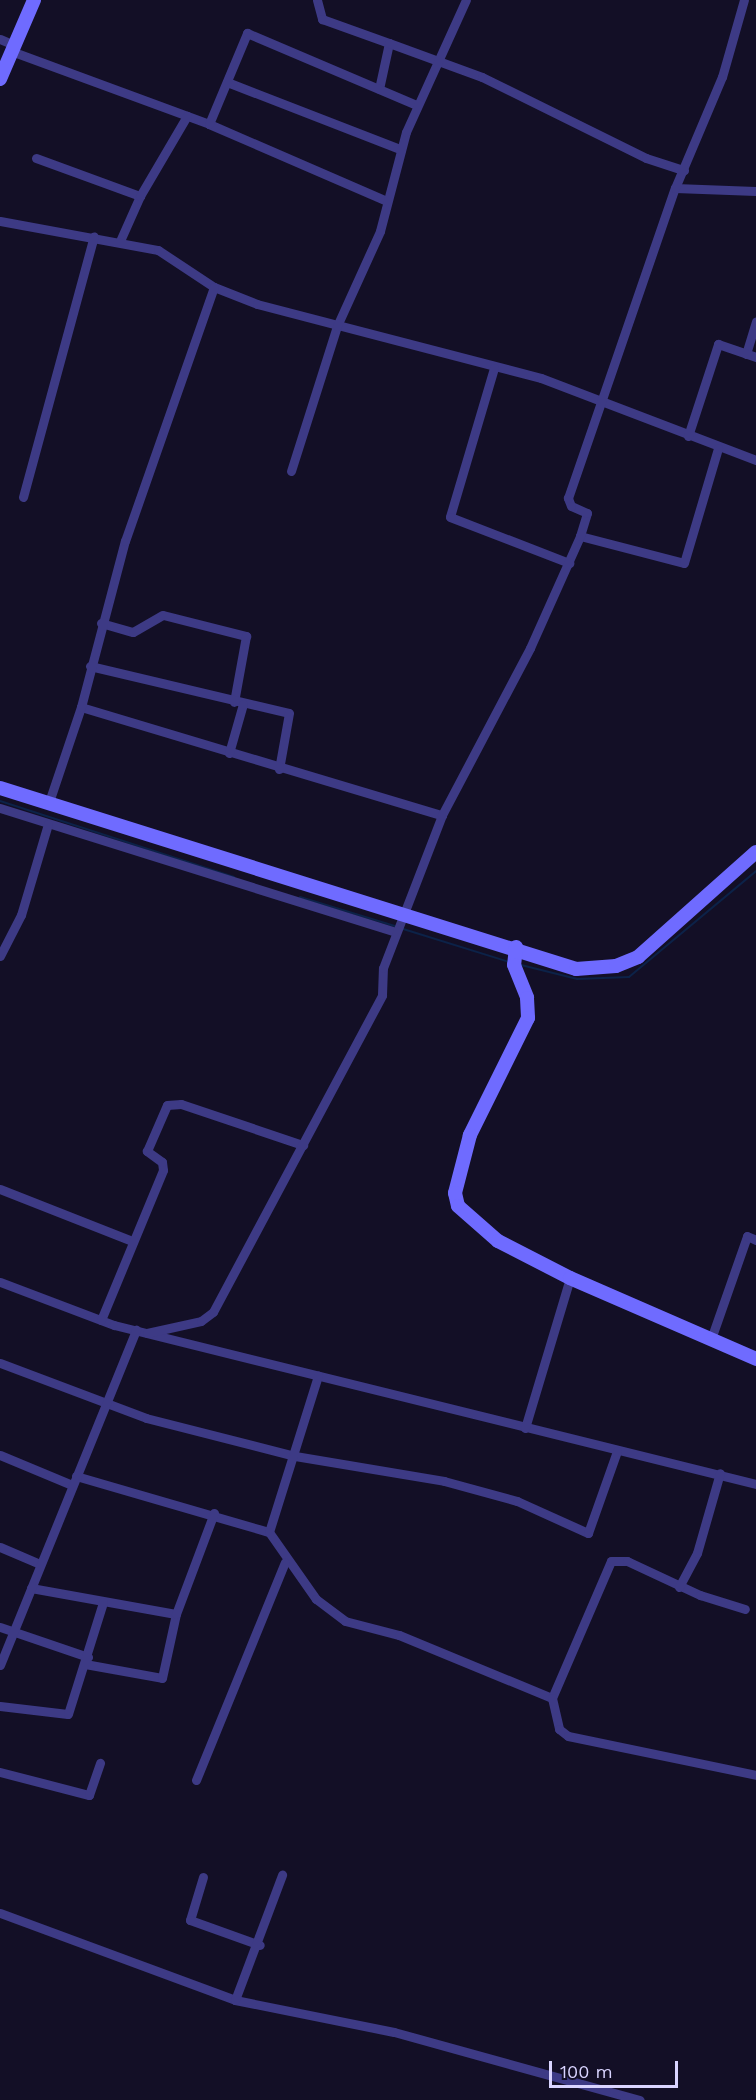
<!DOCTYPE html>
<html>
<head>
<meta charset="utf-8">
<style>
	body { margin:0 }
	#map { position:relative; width:756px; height:2100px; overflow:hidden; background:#130f26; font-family:"Work Sans",sans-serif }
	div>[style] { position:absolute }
	.stream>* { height:2px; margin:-1px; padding:0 1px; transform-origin:1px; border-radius:1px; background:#0c2248 }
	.street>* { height:9px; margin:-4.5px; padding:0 4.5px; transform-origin:4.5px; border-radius:4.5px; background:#3d3a85 }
	.secondary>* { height:14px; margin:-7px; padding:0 7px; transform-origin:7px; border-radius:7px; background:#6f6bff }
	span { translate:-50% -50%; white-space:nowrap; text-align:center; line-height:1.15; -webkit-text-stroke:4.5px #130f26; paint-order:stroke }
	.scale { position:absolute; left:549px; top:2061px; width:129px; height:27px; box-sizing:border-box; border:3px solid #d9d4ff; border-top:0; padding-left:8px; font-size:18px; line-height:21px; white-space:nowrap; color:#d9d4ff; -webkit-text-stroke:4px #130f26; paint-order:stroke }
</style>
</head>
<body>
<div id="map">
	<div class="stream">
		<i style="left:0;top:801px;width:246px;rotate:18deg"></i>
		<i style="left:300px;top:897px;width:99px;rotate:17deg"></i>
		<i style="left:400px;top:928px;width:114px;rotate:17.3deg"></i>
		<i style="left:521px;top:965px;width:58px;rotate:14deg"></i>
		<i style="left:577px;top:979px;width:52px;rotate:-2.2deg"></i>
		<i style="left:629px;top:977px;width:165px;rotate:-39.8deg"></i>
	</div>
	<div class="street">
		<i style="left:317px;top:0;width:20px;rotate:75deg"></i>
		<i style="left:322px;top:19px;width:71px;rotate:19.7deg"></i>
		<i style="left:389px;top:43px;width:47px;rotate:102.3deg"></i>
		<i style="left:0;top:39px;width:15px;rotate:23deg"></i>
		<i style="left:389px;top:43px;width:99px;rotate:20.1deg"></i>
		<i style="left:482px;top:77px;width:183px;rotate:26.3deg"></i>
		<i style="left:646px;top:158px;width:40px;rotate:18deg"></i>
		<i style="left:11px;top:51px;width:211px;rotate:20.2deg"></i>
		<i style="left:209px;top:124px;width:194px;rotate:23.4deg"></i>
		<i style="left:227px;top:82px;width:186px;rotate:21.2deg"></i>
		<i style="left:209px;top:124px;width:99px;rotate:-67.3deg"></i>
		<i style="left:247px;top:33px;width:185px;rotate:23deg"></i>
		<i style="left:36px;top:158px;width:111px;rotate:20.1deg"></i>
		<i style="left:140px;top:196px;width:49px;rotate:114deg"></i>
		<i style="left:675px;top:188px;width:81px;rotate:2.1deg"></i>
		<i style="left:140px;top:196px;width:93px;rotate:-59.6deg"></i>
		<i style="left:0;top:221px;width:161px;rotate:10.4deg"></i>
		<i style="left:158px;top:250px;width:67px;rotate:33.5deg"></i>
		<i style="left:214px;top:287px;width:46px;rotate:21.6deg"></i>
		<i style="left:257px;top:304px;width:293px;rotate:14.6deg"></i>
		<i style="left:541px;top:378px;width:230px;rotate:20.9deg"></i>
		<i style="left:746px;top:354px;width:34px;rotate:-73deg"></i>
		<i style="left:494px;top:368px;width:155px;rotate:106.5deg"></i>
		<i style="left:450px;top:517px;width:128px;rotate:21.1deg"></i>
		<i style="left:688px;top:436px;width:97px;rotate:-71.9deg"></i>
		<i style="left:718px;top:344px;width:40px;rotate:18.9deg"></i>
		<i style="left:291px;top:471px;width:152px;rotate:-72.4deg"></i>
		<i style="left:337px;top:326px;width:104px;rotate:-65.6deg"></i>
		<i style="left:380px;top:231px;width:102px;rotate:-75.3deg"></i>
		<i style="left:406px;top:132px;width:145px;rotate:-65.6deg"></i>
		<i style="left:23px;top:497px;width:270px;rotate:-74.8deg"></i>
		<i style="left:580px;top:536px;width:107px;rotate:14.6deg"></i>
		<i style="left:684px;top:563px;width:120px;rotate:-73.5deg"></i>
		<i style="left:101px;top:623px;width:33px;rotate:16deg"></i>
		<i style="left:133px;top:632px;width:34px;rotate:-30deg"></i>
		<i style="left:163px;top:615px;width:86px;rotate:14.2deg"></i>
		<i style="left:246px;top:636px;width:67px;rotate:100.3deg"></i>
		<i style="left:90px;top:666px;width:204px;rotate:13.3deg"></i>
		<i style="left:289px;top:713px;width:57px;rotate:100.1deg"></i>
		<i style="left:81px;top:707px;width:377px;rotate:16.7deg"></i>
		<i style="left:229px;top:753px;width:51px;rotate:-74.1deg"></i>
		<i style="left:49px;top:802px;width:100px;rotate:-71.4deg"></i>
		<i style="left:81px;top:707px;width:172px;rotate:-75.2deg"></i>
		<i style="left:125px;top:541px;width:269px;rotate:-70.7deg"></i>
		<i style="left:0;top:808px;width:414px;rotate:17.4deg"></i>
		<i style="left:0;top:956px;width:46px;rotate:-62.9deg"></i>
		<i style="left:21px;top:915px;width:95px;rotate:-73.5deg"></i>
		<i style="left:0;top:1189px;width:142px;rotate:21.5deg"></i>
		<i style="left:0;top:1282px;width:122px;rotate:20.7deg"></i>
		<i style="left:114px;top:1325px;width:661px;rotate:13.91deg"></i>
		<i style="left:101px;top:1320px;width:162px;rotate:-67.5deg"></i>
		<i style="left:163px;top:1170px;width:8px;rotate:-97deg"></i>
		<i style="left:162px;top:1162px;width:19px;rotate:-144deg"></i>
		<i style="left:147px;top:1151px;width:50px;rotate:-66.5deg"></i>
		<i style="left:167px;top:1105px;width:14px;rotate:-4deg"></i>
		<i style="left:181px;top:1104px;width:129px;rotate:18.6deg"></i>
		<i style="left:147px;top:1333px;width:55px;rotate:-12.5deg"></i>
		<i style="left:201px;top:1321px;width:15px;rotate:-37deg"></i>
		<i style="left:213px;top:1312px;width:359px;rotate:-61.9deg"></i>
		<i style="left:382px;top:995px;width:27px;rotate:-88deg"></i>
		<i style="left:383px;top:968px;width:164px;rotate:-68.9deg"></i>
		<i style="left:442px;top:815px;width:189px;rotate:-62.2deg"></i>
		<i style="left:530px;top:648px;width:123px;rotate:-65.9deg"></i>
		<i style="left:580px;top:536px;width:24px;rotate:-73deg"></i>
		<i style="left:587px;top:513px;width:17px;rotate:-156deg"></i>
		<i style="left:571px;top:506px;width:9px;rotate:-111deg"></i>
		<i style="left:568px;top:498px;width:328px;rotate:-71deg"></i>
		<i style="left:675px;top:188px;width:121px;rotate:-67.1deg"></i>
		<i style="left:722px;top:77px;width:80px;rotate:-74.1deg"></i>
		<i style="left:711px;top:1339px;width:109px;rotate:-70.7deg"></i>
		<i style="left:747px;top:1236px;width:10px;rotate:24deg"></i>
		<i style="left:0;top:1363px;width:156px;rotate:20.6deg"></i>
		<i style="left:146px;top:1418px;width:154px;rotate:14.3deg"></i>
		<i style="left:295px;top:1456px;width:151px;rotate:9.5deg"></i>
		<i style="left:444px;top:1481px;width:76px;rotate:15.3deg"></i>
		<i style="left:517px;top:1501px;width:78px;rotate:24.3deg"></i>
		<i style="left:588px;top:1533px;width:87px;rotate:-70.5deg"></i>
		<i style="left:525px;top:1428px;width:157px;rotate:-73.3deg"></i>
		<i style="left:0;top:1455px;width:78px;rotate:22.6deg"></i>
		<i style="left:76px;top:1476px;width:201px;rotate:16.2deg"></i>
		<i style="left:269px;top:1532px;width:164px;rotate:-72.6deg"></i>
		<i style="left:269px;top:1532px;width:82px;rotate:55deg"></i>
		<i style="left:316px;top:1599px;width:36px;rotate:37deg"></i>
		<i style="left:345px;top:1621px;width:56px;rotate:14.5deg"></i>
		<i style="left:399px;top:1635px;width:165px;rotate:22.4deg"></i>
		<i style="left:552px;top:1698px;width:149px;rotate:-66.7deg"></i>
		<i style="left:611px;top:1561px;width:16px"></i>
		<i style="left:627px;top:1561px;width:81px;rotate:25deg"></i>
		<i style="left:700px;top:1595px;width:47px;rotate:17.3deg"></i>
		<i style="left:0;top:1547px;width:43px;rotate:23deg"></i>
		<i style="left:679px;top:1587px;width:38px;rotate:-62deg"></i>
		<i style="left:697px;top:1553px;width:83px;rotate:-74deg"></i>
		<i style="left:31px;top:1588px;width:147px;rotate:10.2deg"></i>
		<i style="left:0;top:1627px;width:93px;rotate:18.8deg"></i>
		<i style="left:85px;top:1664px;width:78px;rotate:10.3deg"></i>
		<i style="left:162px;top:1678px;width:66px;rotate:-77.7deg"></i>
		<i style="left:176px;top:1614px;width:108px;rotate:-69.4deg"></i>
		<i style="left:0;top:1665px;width:362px;rotate:-67.9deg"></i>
		<i style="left:552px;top:1698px;width:32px;rotate:77deg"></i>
		<i style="left:559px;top:1729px;width:11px;rotate:38deg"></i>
		<i style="left:568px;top:1736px;width:192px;rotate:11.7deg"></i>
		<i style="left:0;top:1706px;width:68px;rotate:6.7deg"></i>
		<i style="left:68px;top:1714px;width:117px;rotate:-72.6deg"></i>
		<i style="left:0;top:1772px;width:92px;rotate:14.5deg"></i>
		<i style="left:89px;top:1795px;width:34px;rotate:-71deg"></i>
		<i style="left:196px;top:1780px;width:235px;rotate:-67.8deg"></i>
		<i style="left:203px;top:1877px;width:45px;rotate:106.8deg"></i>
		<i style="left:190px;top:1920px;width:74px;rotate:19.7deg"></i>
		<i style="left:0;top:1913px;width:251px;rotate:20.3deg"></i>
		<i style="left:235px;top:2000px;width:162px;rotate:11.4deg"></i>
		<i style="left:394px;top:2032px;width:255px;rotate:15.5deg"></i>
		<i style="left:235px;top:2000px;width:134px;rotate:-69.4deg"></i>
	</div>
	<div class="secondary">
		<i style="left:0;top:79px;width:86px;rotate:-66.7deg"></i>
		<i style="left:0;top:788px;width:604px;rotate:17.44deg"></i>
		<i style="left:576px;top:969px;width:40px;rotate:-4.3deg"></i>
		<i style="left:616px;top:966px;width:24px;rotate:-22deg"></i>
		<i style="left:638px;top:957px;width:158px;rotate:-41.7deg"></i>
		<i style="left:516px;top:947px;width:18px;rotate:96deg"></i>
		<i style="left:514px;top:965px;width:35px;rotate:68deg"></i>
		<i style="left:527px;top:998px;width:20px;rotate:87deg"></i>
		<i style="left:528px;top:1018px;width:131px;rotate:116.4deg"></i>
		<i style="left:470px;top:1135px;width:60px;rotate:104.5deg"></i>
		<i style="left:455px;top:1193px;width:13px;rotate:77deg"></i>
		<i style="left:458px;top:1206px;width:53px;rotate:41.2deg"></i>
		<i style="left:498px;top:1241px;width:81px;rotate:27.2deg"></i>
		<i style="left:570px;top:1278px;width:203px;rotate:23.5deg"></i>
	</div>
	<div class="scale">100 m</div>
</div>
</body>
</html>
